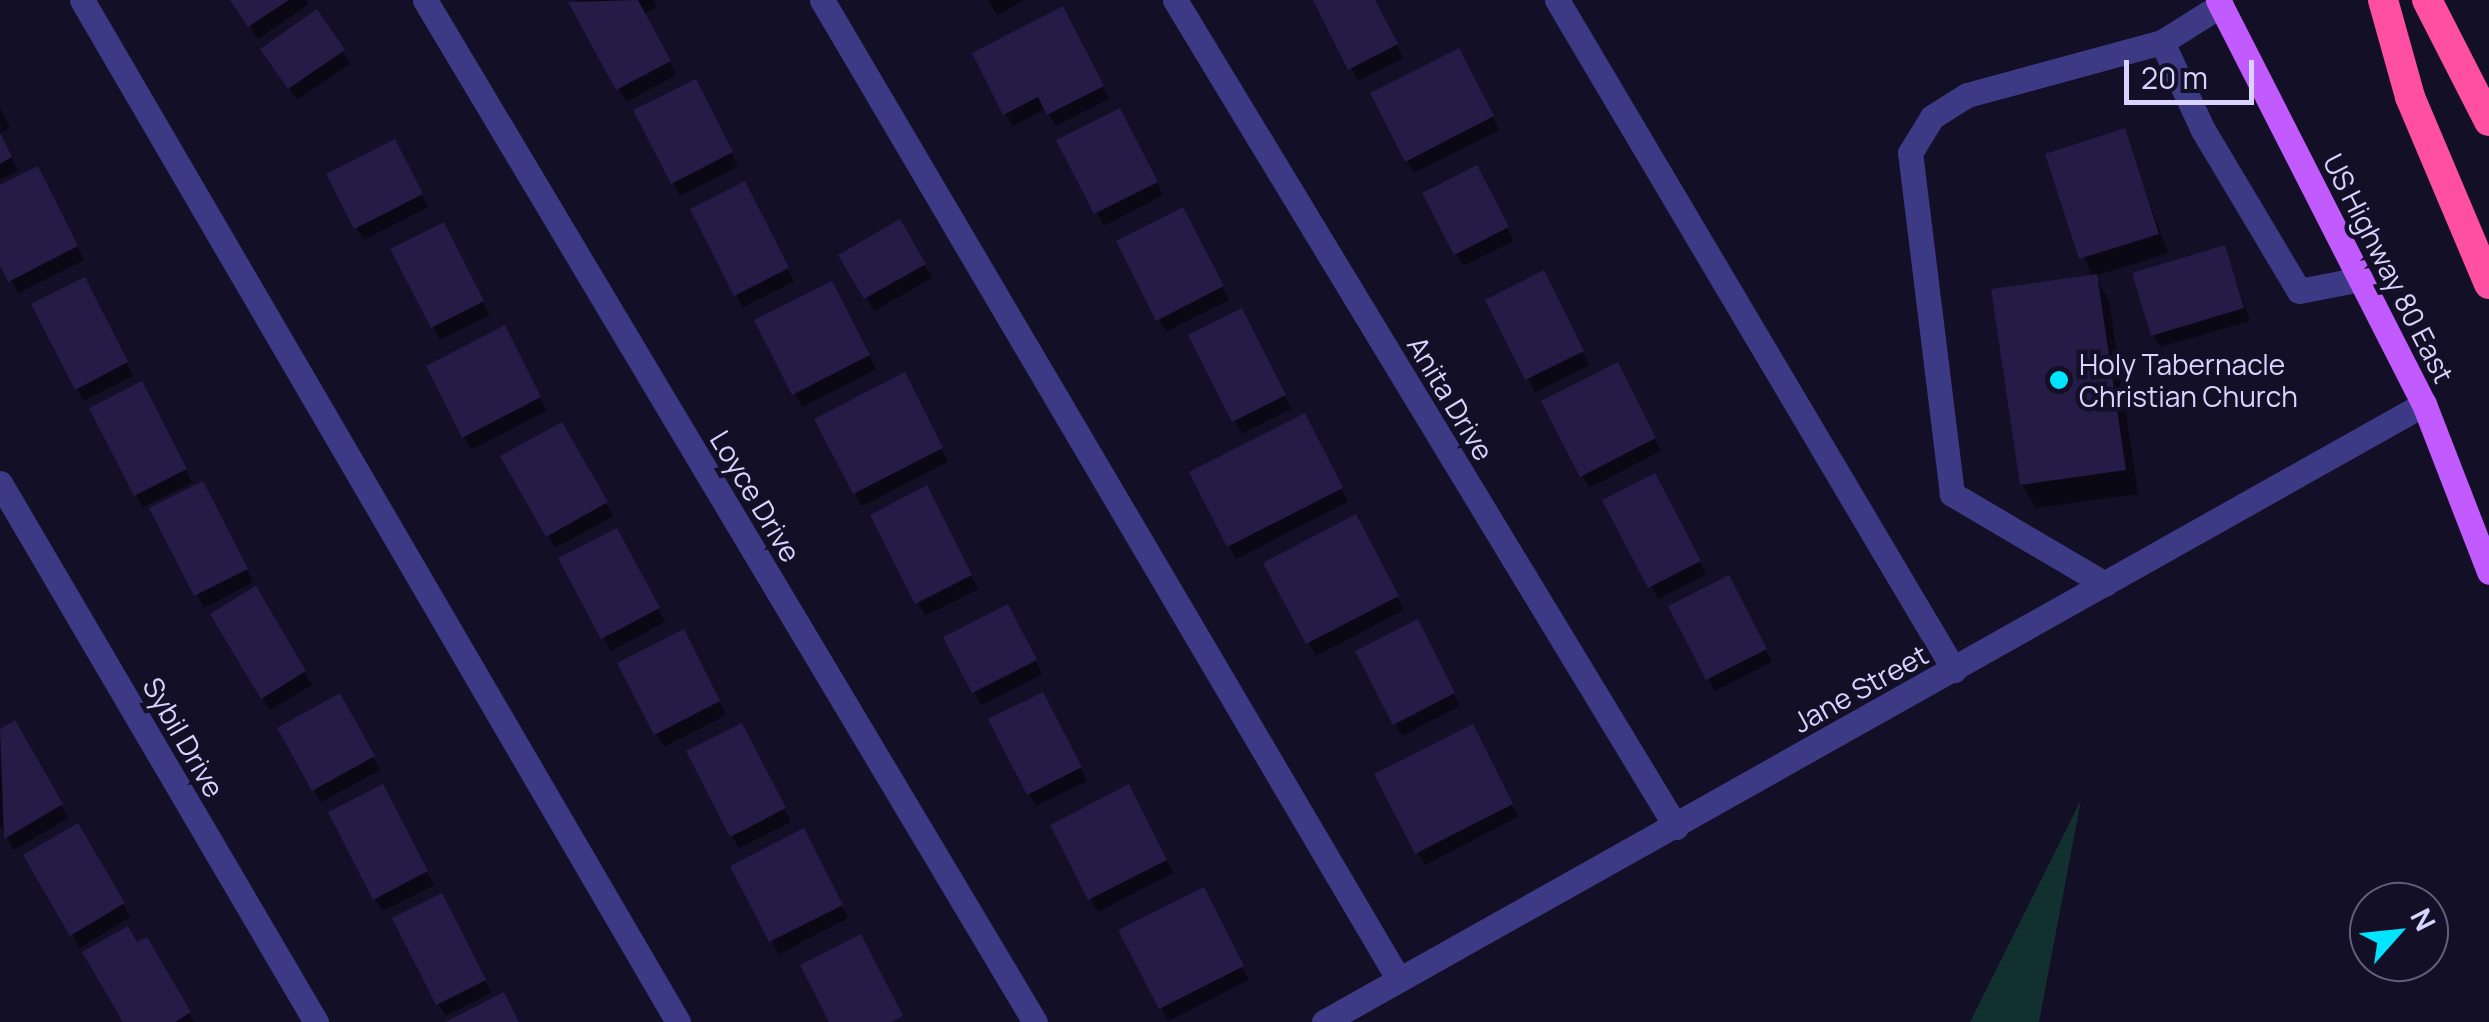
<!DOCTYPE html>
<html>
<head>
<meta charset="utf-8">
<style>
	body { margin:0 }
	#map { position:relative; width:2489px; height:1022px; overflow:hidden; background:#130f26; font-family:Manrope,sans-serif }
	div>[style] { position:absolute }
	.green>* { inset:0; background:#12302f }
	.shadow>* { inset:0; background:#0007 }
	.building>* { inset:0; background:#241b47 }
	.minor>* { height:25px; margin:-12.5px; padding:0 12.5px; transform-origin:12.5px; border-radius:12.5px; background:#3d3a85 }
	.major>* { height:25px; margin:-12.5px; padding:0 12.5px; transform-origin:12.5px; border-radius:12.5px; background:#c25bff }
	.highway>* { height:30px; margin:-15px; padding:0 15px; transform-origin:15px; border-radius:15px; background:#ff4fa3 }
	.dots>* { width:28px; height:28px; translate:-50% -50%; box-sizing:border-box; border:5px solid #130f26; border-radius:50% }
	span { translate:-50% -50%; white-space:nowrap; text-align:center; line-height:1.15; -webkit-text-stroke:9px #130f26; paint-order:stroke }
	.street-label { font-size:28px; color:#d9d4ff }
	.poi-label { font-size:28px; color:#d9d4ff }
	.left { translate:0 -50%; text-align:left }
	.north { position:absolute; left:2349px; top:882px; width:100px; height:100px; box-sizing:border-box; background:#130f26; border:2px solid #625e7d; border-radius:50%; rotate:63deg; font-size:28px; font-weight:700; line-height:40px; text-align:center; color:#d9d4ff }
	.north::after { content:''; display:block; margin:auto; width:35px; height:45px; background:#00e5ff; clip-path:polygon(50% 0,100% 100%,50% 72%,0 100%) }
	.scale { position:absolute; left:2124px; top:60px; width:130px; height:45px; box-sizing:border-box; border:5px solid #d9d4ff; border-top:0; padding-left:12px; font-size:30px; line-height:35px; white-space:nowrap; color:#d9d4ff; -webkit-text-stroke:8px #130f26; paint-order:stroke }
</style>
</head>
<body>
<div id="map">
	<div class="green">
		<i style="clip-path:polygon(2081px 800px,2039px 1022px,1970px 1022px)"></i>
	</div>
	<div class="shadow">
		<i style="clip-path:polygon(232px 0,306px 0,309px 4px,258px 39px)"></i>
		<i style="clip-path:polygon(578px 0,654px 0,657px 7px,644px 15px,676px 75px,626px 102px,572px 3px)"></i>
		<i style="clip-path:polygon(988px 0,1024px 0,997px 16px)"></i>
		<i style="clip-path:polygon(1316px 0,1374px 0,1403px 58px,1358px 81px)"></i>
		<i style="clip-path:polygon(1070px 22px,1109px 99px,1056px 126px,1046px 109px,1013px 126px,1005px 113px)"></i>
		<i style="clip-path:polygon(343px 51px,350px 64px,297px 100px,271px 62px)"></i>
		<i style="clip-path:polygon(1466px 64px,1499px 130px,1414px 173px,1407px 161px)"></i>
		<i style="clip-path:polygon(702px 95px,738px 166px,680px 196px,636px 112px)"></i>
		<i style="clip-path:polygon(0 108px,10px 128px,0 133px)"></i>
		<i style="clip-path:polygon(1127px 124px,1163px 195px,1104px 226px,1060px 142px)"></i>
		<i style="clip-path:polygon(2124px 131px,2168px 253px,2095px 276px,2109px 301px,2138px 494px,2036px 508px,2022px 484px,2092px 277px,2048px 156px)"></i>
		<i style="clip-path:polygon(0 136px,18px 171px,0 180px)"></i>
		<i style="clip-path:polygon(401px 155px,428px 207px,364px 240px,356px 228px)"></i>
		<i style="clip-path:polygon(1484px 181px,1514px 241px,1463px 266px,1456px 254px)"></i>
		<i style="clip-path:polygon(44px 182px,84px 260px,18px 293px,0 260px,0 188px)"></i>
		<i style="clip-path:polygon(751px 197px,794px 282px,743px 307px,736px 295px)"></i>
		<i style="clip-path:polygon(899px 222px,932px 278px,874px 311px,842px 256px)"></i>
		<i style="clip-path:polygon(1190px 223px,1229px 300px,1166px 332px,1119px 242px)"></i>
		<i style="clip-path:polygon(450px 238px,489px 315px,440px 340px,394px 250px)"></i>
		<i style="clip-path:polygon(2224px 248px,2250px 321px,2160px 347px,2153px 335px)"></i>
		<i style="clip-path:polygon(1551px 286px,1589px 365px,1535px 392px,1488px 301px)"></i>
		<i style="clip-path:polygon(91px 293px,133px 376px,84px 401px,77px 388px)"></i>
		<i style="clip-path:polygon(839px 297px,876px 369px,802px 407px,758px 321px)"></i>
		<i style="clip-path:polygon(1248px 324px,1291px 409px,1242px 434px,1191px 336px)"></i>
		<i style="clip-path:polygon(511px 341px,547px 411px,472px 449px,464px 437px)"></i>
		<i style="clip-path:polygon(1624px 378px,1661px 451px,1589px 488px,1582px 475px)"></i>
		<i style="clip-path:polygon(911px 388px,948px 462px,862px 506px,855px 493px)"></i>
		<i style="clip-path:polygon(149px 397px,192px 482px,143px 507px,136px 495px)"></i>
		<i style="clip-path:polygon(561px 425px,613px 516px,555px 548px,503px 457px)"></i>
		<i style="clip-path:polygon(1311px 429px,1348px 502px,1236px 559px,1229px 546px)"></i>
		<i style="clip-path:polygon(1654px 476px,1706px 574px,1658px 599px,1605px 501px)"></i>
		<i style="clip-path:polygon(209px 497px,253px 582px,204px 608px,153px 509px)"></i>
		<i style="clip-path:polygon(933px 501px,978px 589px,925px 616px,873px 516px)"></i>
		<i style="clip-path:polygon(1362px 530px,1404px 610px,1316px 656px,1266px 564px)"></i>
		<i style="clip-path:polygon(616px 531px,665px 622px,611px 651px,562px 560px)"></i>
		<i style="clip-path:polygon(255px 589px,312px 685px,270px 710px,214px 614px)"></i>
		<i style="clip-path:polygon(1736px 591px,1772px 662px,1715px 691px,1708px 679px)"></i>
		<i style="clip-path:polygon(1015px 620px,1042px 674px,981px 705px,947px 638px)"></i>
		<i style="clip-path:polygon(1424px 635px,1460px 706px,1402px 736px,1395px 723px)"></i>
		<i style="clip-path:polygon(690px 645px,726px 715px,664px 747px,621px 664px)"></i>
		<i style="clip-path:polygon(339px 697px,380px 770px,321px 802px,281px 728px)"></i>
		<i style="clip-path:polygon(1050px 708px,1087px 781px,1036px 806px,1029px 794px)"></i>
		<i style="clip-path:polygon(14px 724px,68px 818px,14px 850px,0 826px,0 732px)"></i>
		<i style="clip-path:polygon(749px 739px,791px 822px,739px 848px,732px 836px)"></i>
		<i style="clip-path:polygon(1479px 740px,1518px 817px,1425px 865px,1417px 852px)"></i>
		<i style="clip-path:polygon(389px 800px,434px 885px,383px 911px,375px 899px)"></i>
		<i style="clip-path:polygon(1135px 800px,1173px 873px,1098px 912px,1053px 826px)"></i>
		<i style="clip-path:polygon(77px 826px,130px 917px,80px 948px,27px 856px)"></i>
		<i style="clip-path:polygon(811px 844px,848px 918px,779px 954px,734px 867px)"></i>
		<i style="clip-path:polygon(1210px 903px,1249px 980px,1168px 1021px,1122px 931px)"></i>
		<i style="clip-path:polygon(448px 909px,491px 993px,446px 1016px,438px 1004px)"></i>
		<i style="clip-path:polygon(146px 940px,194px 1022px,126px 1022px,137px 945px)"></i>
	</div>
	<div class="building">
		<i style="clip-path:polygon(230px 0,289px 0,248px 27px)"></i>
		<i style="clip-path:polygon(638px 0,671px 61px,616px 90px,568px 2px)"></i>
		<i style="clip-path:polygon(1313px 0,1375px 0,1398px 44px,1348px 70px)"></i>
		<i style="clip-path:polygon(1063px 6px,1104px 86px,1047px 115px,1038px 97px,1003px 115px,972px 53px)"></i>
		<i style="clip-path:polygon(317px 9px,345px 50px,288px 89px,260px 49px)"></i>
		<i style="clip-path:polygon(1459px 48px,1494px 116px,1405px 162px,1370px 93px)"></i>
		<i style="clip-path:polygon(696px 79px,733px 152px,671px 184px,633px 110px)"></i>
		<i style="clip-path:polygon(1120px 108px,1158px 182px,1094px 214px,1056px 140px)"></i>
		<i style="clip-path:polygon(2125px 128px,2159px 234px,2079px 259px,2045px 154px)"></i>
		<i style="clip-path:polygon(0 133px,12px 157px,0 164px)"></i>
		<i style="clip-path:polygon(395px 139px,423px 194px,354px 229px,326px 174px)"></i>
		<i style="clip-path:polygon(1477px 165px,1509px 227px,1454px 255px,1422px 193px)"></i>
		<i style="clip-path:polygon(38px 166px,78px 246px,8px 282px,0 265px,0 185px)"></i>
		<i style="clip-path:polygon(745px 181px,789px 268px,734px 296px,690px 209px)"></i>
		<i style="clip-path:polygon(1183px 207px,1224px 286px,1156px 321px,1116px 241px)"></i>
		<i style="clip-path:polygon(900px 219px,926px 264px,864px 299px,838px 255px)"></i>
		<i style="clip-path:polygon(444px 222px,484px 301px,431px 328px,390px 249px)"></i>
		<i style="clip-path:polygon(2225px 245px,2244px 308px,2151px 336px,2132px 273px)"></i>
		<i style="clip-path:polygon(1544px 270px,1584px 351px,1525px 380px,1485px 300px)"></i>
		<i style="clip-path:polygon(2097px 274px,2126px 470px,2020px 485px,1991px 289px)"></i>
		<i style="clip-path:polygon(85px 277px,128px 362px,75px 390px,31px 304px)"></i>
		<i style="clip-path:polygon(832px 281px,870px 355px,792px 395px,754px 320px)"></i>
		<i style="clip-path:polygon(1242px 308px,1286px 395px,1232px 422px,1188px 335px)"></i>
		<i style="clip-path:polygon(505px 325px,541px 397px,462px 438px,426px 366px)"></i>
		<i style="clip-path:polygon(1618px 362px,1656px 438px,1580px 477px,1541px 401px)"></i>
		<i style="clip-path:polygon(905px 372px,943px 448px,853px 494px,814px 419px)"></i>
		<i style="clip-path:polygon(142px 381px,187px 469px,134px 496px,89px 408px)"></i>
		<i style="clip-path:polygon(1305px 413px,1343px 488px,1227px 547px,1189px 472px)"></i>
		<i style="clip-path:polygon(562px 422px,608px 502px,546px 537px,500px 456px)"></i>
		<i style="clip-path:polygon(1655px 473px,1701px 561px,1648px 588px,1602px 500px)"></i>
		<i style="clip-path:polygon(203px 481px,248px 569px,194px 596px,149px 508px)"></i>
		<i style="clip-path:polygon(927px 485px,972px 575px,915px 604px,870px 515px)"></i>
		<i style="clip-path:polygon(1356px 514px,1399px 596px,1306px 644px,1263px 563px)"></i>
		<i style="clip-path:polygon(617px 528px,660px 608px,601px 639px,558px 558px)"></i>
		<i style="clip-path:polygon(1729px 575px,1767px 649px,1706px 680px,1668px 606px)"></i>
		<i style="clip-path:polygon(256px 586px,306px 671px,261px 699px,210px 614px)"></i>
		<i style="clip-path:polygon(1008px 604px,1037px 660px,972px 693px,943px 637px)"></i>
		<i style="clip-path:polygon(1418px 619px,1455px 693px,1393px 725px,1355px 651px)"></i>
		<i style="clip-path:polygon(684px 629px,720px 701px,654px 735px,617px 663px)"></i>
		<i style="clip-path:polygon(1043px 692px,1082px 767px,1027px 795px,988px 719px)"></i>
		<i style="clip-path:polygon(340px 693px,375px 756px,312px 791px,277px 728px)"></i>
		<i style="clip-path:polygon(15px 720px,63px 804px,4px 839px,0 729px)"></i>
		<i style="clip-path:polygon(742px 723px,786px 808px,730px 837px,686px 751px)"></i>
		<i style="clip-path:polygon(1473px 724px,1513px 804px,1415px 854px,1374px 774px)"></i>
		<i style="clip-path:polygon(383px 784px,428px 871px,373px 900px,328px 812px)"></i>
		<i style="clip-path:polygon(1129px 784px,1167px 860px,1088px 900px,1050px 825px)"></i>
		<i style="clip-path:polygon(78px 823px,125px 903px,70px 936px,23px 855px)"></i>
		<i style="clip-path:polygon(804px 828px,843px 905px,769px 942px,730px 866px)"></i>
		<i style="clip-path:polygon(1204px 887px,1244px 966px,1159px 1009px,1118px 930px)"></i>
		<i style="clip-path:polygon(442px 893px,486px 980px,436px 1005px,392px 918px)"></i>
		<i style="clip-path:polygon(128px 926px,137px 942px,147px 937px,191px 1012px,175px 1022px,123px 1022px,82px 952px)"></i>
		<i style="clip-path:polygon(861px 934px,903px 1016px,891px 1022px,829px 1022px,800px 965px)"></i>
		<i style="clip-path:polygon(504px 992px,519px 1022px,445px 1022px)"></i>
	</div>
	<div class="minor">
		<i style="left:82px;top:0;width:1183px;rotate:59.75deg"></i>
		<i style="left:425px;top:0;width:1190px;rotate:59.17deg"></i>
		<i style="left:822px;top:0;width:1137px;rotate:59.51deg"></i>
		<i style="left:1175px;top:0;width:967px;rotate:58.79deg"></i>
		<i style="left:1557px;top:0;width:779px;rotate:59.35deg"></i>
		<i style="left:2221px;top:5px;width:70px;rotate:147.9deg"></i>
		<i style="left:2162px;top:42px;width:97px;rotate:65deg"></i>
		<i style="left:2203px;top:130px;width:187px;rotate:59.2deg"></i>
		<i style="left:2299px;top:291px;width:63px;rotate:-11deg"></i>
		<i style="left:0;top:483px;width:625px;rotate:59.62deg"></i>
		<i style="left:2105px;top:584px;width:178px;rotate:-149.5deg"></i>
		<i style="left:1952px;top:494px;width:344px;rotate:-97deg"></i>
		<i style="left:1910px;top:153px;width:42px;rotate:-58.6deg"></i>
		<i style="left:1932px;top:117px;width:41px;rotate:-32.2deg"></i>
		<i style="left:1967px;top:95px;width:202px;rotate:-15.2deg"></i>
		<i style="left:1324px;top:1022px;width:1262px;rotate:-29.33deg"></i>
	</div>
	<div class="major">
		<i style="left:2218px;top:0;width:453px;rotate:63deg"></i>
		<i style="left:2424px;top:404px;width:180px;rotate:68.8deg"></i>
	</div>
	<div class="highway">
		<i style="left:2383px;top:0;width:101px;rotate:74.4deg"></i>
		<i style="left:2410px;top:97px;width:203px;rotate:67.1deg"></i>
		<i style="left:2427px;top:0;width:136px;rotate:62.9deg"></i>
	</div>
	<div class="dots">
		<i style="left:2059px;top:380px;background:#00e5ff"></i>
	</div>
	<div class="street-label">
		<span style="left:2389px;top:268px;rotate:63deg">US Highway 80 East</span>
		<span style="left:1451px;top:398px;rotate:59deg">Anita Drive</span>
		<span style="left:756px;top:496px;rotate:59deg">Loyce Drive</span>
		<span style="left:1860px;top:688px;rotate:-29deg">Jane Street</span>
		<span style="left:184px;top:737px;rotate:60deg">Sybil Drive</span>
	</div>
	<div class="poi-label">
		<span class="left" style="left:2079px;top:380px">Holy Tabernacle<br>Christian Church</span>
	</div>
	<div class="north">N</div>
	<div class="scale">20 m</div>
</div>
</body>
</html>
